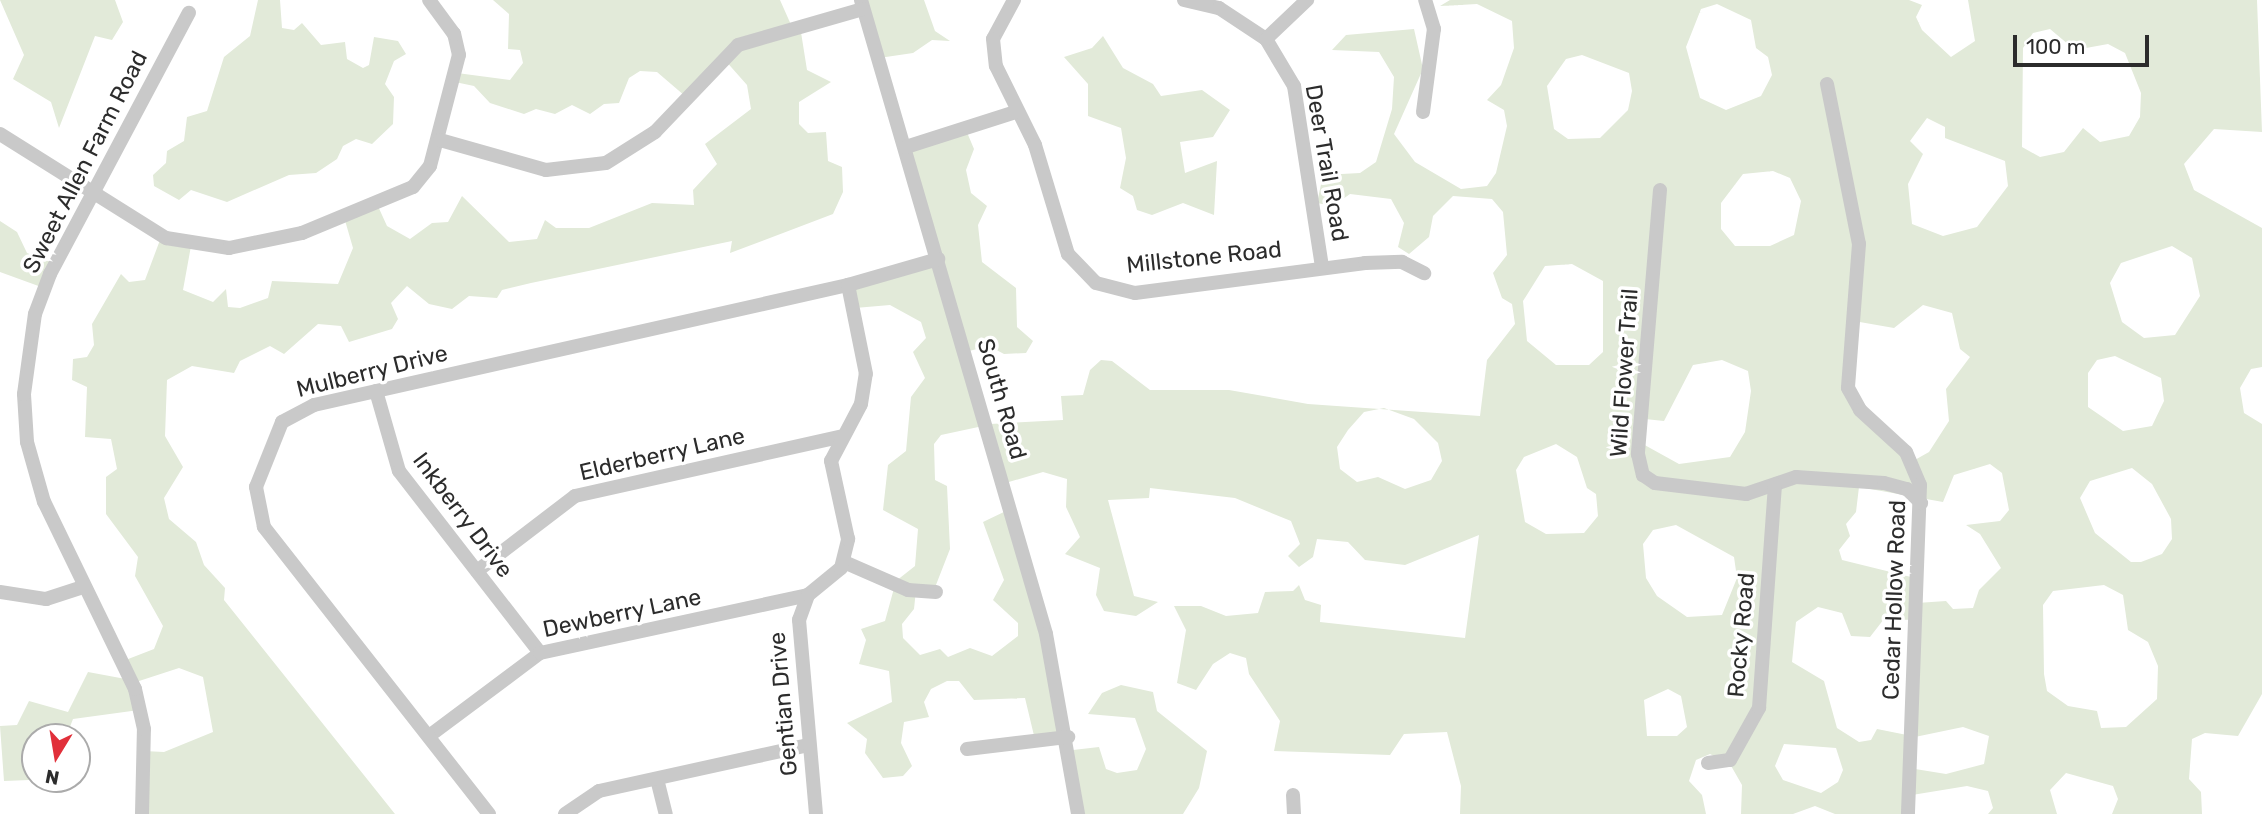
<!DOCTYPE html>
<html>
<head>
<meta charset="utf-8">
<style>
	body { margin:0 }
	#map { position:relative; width:2262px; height:814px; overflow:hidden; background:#fff; font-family:Rubik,sans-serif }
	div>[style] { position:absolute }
	.green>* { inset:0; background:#e2ead9 }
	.minor>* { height:14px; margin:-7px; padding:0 7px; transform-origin:7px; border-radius:7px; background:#c9c9c9 }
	span { translate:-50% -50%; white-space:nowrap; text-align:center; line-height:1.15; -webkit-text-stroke:7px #fff; paint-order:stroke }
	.street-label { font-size:23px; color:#2c2c2c }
	.north { position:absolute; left:21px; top:723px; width:70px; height:70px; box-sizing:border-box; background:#fff; border:2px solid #ababab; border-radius:50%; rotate:191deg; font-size:19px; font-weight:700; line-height:28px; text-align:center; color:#2c2c2c }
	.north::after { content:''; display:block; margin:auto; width:24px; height:32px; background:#e1303a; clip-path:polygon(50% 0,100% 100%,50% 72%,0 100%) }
	.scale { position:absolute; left:2013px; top:35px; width:136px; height:32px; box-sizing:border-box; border:4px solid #2c2c2c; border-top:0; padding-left:9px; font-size:21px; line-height:24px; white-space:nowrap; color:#2c2c2c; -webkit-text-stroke:5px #fff; paint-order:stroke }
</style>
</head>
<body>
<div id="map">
	<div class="green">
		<i style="clip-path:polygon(0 0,115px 0,123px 22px,112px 40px,95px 36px,59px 128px,51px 102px,13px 79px,24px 55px)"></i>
		<i style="clip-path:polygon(258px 0,280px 0,282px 28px,294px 30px,302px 23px,321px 45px,345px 42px,347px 59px,363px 68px,369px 65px,374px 37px,398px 41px,406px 54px,394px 61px,385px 84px,394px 97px,393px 124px,372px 144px,356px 139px,343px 146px,337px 159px,316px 173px,289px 175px,227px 202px,191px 190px,179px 200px,154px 186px,153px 175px,166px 163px,167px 151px,184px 141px,187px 117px,207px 111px,224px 57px,250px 36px)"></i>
		<i style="clip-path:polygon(493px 0,780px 0,792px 27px,800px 26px,807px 70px,831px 82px,799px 102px,799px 124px,808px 133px,826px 132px,828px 161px,842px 167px,843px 192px,833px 214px,730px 253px,732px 241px,531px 283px,502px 290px,497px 298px,469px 296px,452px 309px,429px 304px,407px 286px,391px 303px,398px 319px,392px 329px,349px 342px,341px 326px,318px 324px,284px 354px,270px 346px,240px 361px,234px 373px,192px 366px,167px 380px,165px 436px,183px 467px,164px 498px,169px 519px,196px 542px,204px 565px,225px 588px,224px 600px,395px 814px,142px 814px,144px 751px,164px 752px,213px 732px,203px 677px,179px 668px,136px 682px,139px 710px,73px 719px,66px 737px,35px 737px,35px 779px,55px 779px,4px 781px,0 726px,17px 725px,29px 701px,68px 712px,88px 672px,131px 680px,123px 661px,154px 649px,163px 626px,135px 576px,138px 557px,106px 514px,106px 477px,117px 469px,111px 439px,85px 437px,87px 387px,72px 380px,73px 359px,87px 357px,94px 345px,92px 324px,121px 274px,129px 282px,145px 280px,160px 240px,191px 246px,183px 290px,213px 302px,226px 289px,228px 307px,240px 308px,268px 298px,272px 281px,338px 284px,353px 248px,344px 217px,377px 204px,387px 226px,410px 239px,432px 223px,448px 222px,462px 196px,509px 242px,537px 239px,545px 220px,556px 228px,589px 228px,652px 203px,694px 205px,693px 190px,717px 164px,705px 144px,751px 109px,747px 85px,724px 59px,685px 96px,657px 72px,640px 71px,629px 78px,619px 103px,604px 104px,590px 114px,572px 105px,555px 114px,536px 109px,524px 114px,490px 103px,474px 86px,455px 82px,457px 73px,510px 80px,523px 63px,520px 50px,508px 49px,509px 14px)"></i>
		<i style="clip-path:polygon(859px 0,924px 0,935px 31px,950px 41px,932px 40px,913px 53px,879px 58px)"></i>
		<i style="clip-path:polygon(evenodd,1450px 0,1909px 0,1922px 5px,1916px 17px,1922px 30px,1951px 57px,1975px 41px,1968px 0,2257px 0,2262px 132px,2214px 129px,2184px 164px,2194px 190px,2262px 228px,2262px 367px,2251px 369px,2240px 388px,2244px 413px,2262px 424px,2262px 694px,2238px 736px,2205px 733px,2192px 739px,2189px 779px,2201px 792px,2202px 814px,2112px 814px,2118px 799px,2113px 786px,2066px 773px,2050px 790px,2057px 814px,1988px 814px,1993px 808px,1988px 791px,1967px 786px,1912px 795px,1913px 814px,1835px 814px,1815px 806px,1793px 814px,1741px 814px,1742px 785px,1730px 764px,1710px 754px,1696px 760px,1689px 781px,1702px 795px,1706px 814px,1460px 814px,1461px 786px,1447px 732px,1404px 734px,1390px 755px,1274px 751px,1280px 721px,1249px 674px,1246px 658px,1230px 653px,1213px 664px,1196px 690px,1177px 683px,1186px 630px,1174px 606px,1201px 606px,1226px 616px,1258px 613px,1265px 592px,1293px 591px,1299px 585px,1305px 600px,1321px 605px,1320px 622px,1465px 638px,1479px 535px,1405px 565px,1365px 560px,1348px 542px,1317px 539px,1313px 557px,1299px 567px,1288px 556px,1300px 544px,1291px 521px,1235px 498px,1150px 488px,1149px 498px,1108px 500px,1134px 596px,1158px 602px,1136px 616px,1104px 611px,1096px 595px,1100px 568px,1065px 554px,1080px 537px,1066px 507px,1067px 479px,1043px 472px,1002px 484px,990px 424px,1063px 420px,1061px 396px,1083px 395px,1090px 370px,1101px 360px,1112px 361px,1150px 390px,1229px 390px,1308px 404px,1480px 416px,1487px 360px,1515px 324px,1512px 304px,1502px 298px,1493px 273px,1507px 255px,1503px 212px,1492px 199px,1453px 196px,1433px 216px,1429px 237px,1409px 254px,1398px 247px,1404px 223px,1391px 199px,1350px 194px,1333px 206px,1317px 203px,1323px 175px,1360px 173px,1376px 162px,1392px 109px,1394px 77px,1379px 52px,1332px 50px,1346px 35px,1414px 29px,1423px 69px,1394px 134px,1415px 162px,1461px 189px,1487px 186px,1496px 173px,1507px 126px,1504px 110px,1487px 100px,1501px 85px,1514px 48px,1512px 21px,1477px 4px,1440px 6px,1450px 0,1717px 4px,1751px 20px,1756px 48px,1768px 57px,1772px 75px,1761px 96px,1726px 110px,1700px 98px,1686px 47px,1701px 9px,1717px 4px,1450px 0,2050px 29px,2075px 50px,2108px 44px,2125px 53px,2141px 93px,2140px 117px,2129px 136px,2100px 142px,2083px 128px,2064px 152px,2040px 157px,2022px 147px,2023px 48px,2033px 33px,2050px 29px,1450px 0,1582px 55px,1629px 73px,1632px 91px,1628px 110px,1600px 138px,1568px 139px,1554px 129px,1547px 86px,1566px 59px,1582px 55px,1450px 0,1927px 118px,1945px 127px,1945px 138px,2005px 161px,2008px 186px,1977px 227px,1943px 236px,1912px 224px,1908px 184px,1923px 154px,1910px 141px,1927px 118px,1450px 0,1773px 171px,1790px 178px,1801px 201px,1794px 235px,1770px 246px,1735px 246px,1721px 229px,1721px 203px,1743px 174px,1773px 171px,1450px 0,2172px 246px,2192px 258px,2200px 296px,2175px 335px,2144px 338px,2122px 322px,2110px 283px,2121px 263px,2172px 246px,1450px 0,1572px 264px,1603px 281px,1603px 352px,1589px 365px,1556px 365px,1527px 341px,1523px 301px,1545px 266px,1572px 264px,1450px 0,1923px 305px,1952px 313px,1960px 349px,1970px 357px,1946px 389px,1949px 421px,1929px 452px,1913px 461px,1848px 388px,1854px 321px,1894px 328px,1923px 305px,1450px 0,2115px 356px,2161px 378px,2164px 401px,2152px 426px,2123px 431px,2088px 407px,2088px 373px,2097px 360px,2115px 356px,1450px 0,1722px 360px,1748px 371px,1751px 391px,1745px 432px,1730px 457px,1679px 464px,1641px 443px,1645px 419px,1664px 421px,1693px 365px,1722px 360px,1450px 0,1384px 408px,1414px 419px,1438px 443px,1442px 461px,1431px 480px,1405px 489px,1378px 477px,1357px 482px,1340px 469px,1337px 447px,1348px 430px,1364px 412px,1384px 408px,1450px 0,1556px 444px,1577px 457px,1587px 488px,1596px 494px,1598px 516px,1584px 533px,1546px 534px,1525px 522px,1516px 470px,1524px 457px,1556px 444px,1450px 0,1990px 464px,2002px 473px,2009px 510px,2000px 521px,1966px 525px,1980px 534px,2001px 568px,1979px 590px,1973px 608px,1953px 609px,1946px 601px,1917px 603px,1915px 578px,1842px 560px,1839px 550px,1850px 536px,1846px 524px,1856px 512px,1859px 487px,1943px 502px,1954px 475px,1990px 464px,1450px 0,2132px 468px,2152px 484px,2171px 519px,2172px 539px,2162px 554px,2141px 562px,2131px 562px,2095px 533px,2080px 498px,2090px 481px,2132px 468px,1450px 0,1676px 525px,1734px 557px,1737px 578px,1722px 615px,1687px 617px,1657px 596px,1646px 578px,1643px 544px,1653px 530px,1676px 525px,1450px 0,2104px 585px,2123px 595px,2128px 630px,2148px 642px,2158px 666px,2157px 699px,2126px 727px,2101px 728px,2097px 711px,2068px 706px,2047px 691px,2044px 674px,2043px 605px,2053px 591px,2104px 585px,1450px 0,1818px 607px,1842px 613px,1851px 636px,1870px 637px,1884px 619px,1913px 620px,1907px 735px,1877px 729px,1871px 740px,1859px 742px,1837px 728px,1824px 681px,1792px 662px,1796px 622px,1818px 607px,1450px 0,1668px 689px,1681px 696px,1687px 727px,1677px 736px,1647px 736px,1644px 700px,1668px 689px,1450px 0,1963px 727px,1989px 736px,1984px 764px,1946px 774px,1909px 768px,1910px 738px,1963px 727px,1450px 0,1784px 744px,1836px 748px,1843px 770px,1838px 782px,1821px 793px,1783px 780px,1775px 766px,1784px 744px)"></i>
		<i style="clip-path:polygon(1103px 36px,1123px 68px,1153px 84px,1161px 96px,1202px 90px,1230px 110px,1213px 137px,1180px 142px,1185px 173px,1217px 161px,1214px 215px,1183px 203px,1152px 215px,1137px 210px,1133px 196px,1120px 188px,1126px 158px,1121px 128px,1088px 116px,1088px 84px,1064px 57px,1092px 48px)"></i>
		<i style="clip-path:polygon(966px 130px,974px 149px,966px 170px,971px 193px,987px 206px,978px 225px,982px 262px,1016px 288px,1017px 327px,1033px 341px,1026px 353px,1004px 354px,989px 346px,965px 352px,983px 426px,941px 435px,934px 444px,935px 480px,947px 486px,950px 549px,934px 590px,916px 590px,914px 609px,902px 624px,903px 638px,920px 655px,940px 649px,948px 657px,970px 648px,992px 656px,1018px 636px,1018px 623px,993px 600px,1004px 580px,983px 522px,1008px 510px,1067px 735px,1036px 744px,1025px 698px,974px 700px,959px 681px,947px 681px,931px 689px,924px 702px,929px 717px,904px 722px,901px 743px,912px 766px,903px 776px,883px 778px,865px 753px,867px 739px,847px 723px,892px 702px,889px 671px,859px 664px,866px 640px,861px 629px,885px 621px,896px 581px,915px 566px,918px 529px,883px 510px,888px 465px,906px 451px,911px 397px,925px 378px,913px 352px,926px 338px,921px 322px,890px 305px,855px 308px,850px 289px,937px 260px,906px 150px)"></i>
		<i style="clip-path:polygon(0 221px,17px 232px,27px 253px,56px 264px,44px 288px,0 272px)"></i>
		<i style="clip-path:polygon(1121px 685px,1153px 692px,1157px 711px,1207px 751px,1199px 788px,1183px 814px,1077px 814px,1073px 750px,1099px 747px,1106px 769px,1117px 773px,1137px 770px,1146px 749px,1135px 718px,1088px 714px,1102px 693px)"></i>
	</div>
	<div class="minor">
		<i style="left:861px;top:0;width:660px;rotate:73.73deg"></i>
		<i style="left:1046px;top:634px;width:183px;rotate:79.9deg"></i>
		<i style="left:1014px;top:0;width:44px;rotate:118.3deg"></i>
		<i style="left:993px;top:39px;width:27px;rotate:84deg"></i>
		<i style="left:996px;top:66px;width:88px;rotate:63.7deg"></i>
		<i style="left:1035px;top:145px;width:114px;rotate:73.2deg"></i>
		<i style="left:1068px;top:254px;width:40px;rotate:46deg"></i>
		<i style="left:1096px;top:283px;width:40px;rotate:14.4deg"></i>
		<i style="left:1135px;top:293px;width:232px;rotate:-7.4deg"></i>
		<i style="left:1365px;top:263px;width:37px;rotate:-2deg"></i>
		<i style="left:1402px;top:262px;width:25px;rotate:27deg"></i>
		<i style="left:1184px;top:0;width:36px;rotate:13deg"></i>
		<i style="left:1219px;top:8px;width:56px;rotate:33.4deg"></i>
		<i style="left:1266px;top:39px;width:55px;rotate:59.2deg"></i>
		<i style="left:1294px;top:86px;width:183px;rotate:81.2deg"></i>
		<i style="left:1266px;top:39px;width:57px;rotate:-43.6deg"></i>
		<i style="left:1827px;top:84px;width:163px;rotate:78.7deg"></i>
		<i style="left:1859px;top:244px;width:144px;rotate:94.4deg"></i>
		<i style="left:1848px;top:388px;width:25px;rotate:61deg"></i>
		<i style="left:1860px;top:410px;width:62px;rotate:42.4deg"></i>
		<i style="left:1906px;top:452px;width:36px;rotate:67deg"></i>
		<i style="left:1920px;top:485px;width:329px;rotate:92.1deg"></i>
		<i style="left:1423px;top:112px;width:84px;rotate:-82.5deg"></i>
		<i style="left:1434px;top:29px;width:30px;rotate:-107deg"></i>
		<i style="left:0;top:134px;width:196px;rotate:32.1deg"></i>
		<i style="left:166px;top:238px;width:64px;rotate:9deg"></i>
		<i style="left:229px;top:248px;width:75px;rotate:-11.6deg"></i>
		<i style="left:302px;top:233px;width:120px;rotate:-22.5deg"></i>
		<i style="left:413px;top:187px;width:27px;rotate:-51deg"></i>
		<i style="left:430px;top:166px;width:115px;rotate:-75.4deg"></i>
		<i style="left:459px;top:55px;width:22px;rotate:-103deg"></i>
		<i style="left:454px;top:34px;width:42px;rotate:-126.3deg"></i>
		<i style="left:440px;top:140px;width:110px;rotate:15.8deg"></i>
		<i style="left:546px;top:170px;width:60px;rotate:-6.7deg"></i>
		<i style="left:606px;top:163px;width:58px;rotate:-32.3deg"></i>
		<i style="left:655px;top:132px;width:120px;rotate:-46.3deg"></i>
		<i style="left:738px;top:45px;width:130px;rotate:-16.1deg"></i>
		<i style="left:906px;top:147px;width:115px;rotate:-17.7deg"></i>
		<i style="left:1660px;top:190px;width:265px;rotate:94.8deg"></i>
		<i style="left:1638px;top:454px;width:22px;rotate:77deg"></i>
		<i style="left:1643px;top:475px;width:14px;rotate:34deg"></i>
		<i style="left:1655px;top:483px;width:92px;rotate:6.9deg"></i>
		<i style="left:1746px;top:494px;width:53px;rotate:-18.8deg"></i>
		<i style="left:1796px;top:477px;width:88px;rotate:3.9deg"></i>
		<i style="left:1884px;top:483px;width:24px;rotate:15deg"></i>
		<i style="left:1907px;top:489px;width:20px;rotate:45deg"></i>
		<i style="left:376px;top:391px;width:83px;rotate:74deg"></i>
		<i style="left:399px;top:471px;width:230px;rotate:52.2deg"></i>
		<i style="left:844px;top:562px;width:70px;rotate:23.6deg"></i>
		<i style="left:908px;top:590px;width:28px;rotate:4deg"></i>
		<i style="left:477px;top:571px;width:123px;rotate:-37.4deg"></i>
		<i style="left:575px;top:496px;width:271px;rotate:-12.6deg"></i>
		<i style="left:0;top:592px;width:47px;rotate:8.7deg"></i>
		<i style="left:46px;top:599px;width:38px;rotate:-18deg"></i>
		<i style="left:429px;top:736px;width:139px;rotate:-36.8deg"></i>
		<i style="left:540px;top:653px;width:274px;rotate:-12.2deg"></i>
		<i style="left:967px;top:749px;width:102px;rotate:-6.8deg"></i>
		<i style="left:1708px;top:763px;width:22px;rotate:-8deg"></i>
		<i style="left:1730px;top:760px;width:60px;rotate:-60.9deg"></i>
		<i style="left:1759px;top:708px;width:224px;rotate:-85.9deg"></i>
		<i style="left:657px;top:779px;width:36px;rotate:76deg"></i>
		<i style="left:1293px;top:795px;width:19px;rotate:87deg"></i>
		<i style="left:142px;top:814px;width:85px;rotate:-88.7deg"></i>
		<i style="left:144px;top:729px;width:41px;rotate:-102.7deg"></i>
		<i style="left:135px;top:689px;width:208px;rotate:-115.9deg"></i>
		<i style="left:44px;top:502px;width:62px;rotate:-105.8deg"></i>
		<i style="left:27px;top:442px;width:48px;rotate:-93.6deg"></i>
		<i style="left:24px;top:394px;width:81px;rotate:-82.2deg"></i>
		<i style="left:35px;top:314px;width:43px;rotate:-69.4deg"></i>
		<i style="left:50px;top:274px;width:296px;rotate:-62deg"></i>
		<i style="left:489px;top:814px;width:365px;rotate:-128.1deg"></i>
		<i style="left:264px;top:527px;width:41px;rotate:-101.3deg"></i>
		<i style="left:256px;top:487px;width:70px;rotate:-68.2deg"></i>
		<i style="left:282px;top:422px;width:36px;rotate:-28deg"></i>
		<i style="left:314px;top:405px;width:547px;rotate:-12.67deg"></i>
		<i style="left:848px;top:285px;width:94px;rotate:-16.1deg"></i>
		<i style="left:565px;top:814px;width:41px;rotate:-34.1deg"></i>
		<i style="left:599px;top:791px;width:215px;rotate:-12.4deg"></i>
		<i style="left:816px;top:814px;width:195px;rotate:-95deg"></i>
		<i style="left:799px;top:620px;width:27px;rotate:-70deg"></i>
		<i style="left:808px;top:595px;width:43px;rotate:-39.3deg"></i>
		<i style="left:841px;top:568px;width:30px;rotate:-76deg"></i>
		<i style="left:848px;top:539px;width:80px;rotate:-102.3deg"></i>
		<i style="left:831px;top:461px;width:64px;rotate:-62.2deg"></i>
		<i style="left:861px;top:404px;width:30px;rotate:-81deg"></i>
		<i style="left:866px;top:374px;width:91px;rotate:-101.4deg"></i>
	</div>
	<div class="street-label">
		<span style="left:85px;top:162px;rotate:-63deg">Sweet Allen Farm Road</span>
		<span style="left:1327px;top:163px;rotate:80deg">Deer Trail Road</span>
		<span style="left:1204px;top:257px;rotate:-6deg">Millstone Road</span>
		<span style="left:372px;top:371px;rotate:-14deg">Mulberry Drive</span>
		<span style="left:1624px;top:373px;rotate:-86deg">Wild Flower Trail</span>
		<span style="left:1002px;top:399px;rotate:74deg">South Road</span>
		<span style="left:662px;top:454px;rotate:-13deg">Elderberry Lane</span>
		<span style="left:463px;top:515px;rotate:53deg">Inkberry Drive</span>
		<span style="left:1894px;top:600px;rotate:-88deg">Cedar Hollow Road</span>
		<span style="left:622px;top:613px;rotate:-12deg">Dewberry Lane</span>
		<span style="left:1741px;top:635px;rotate:-85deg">Rocky Road</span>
		<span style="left:783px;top:704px;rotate:-95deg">Gentian Drive</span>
	</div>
	<div class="north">N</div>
	<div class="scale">100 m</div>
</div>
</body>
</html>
